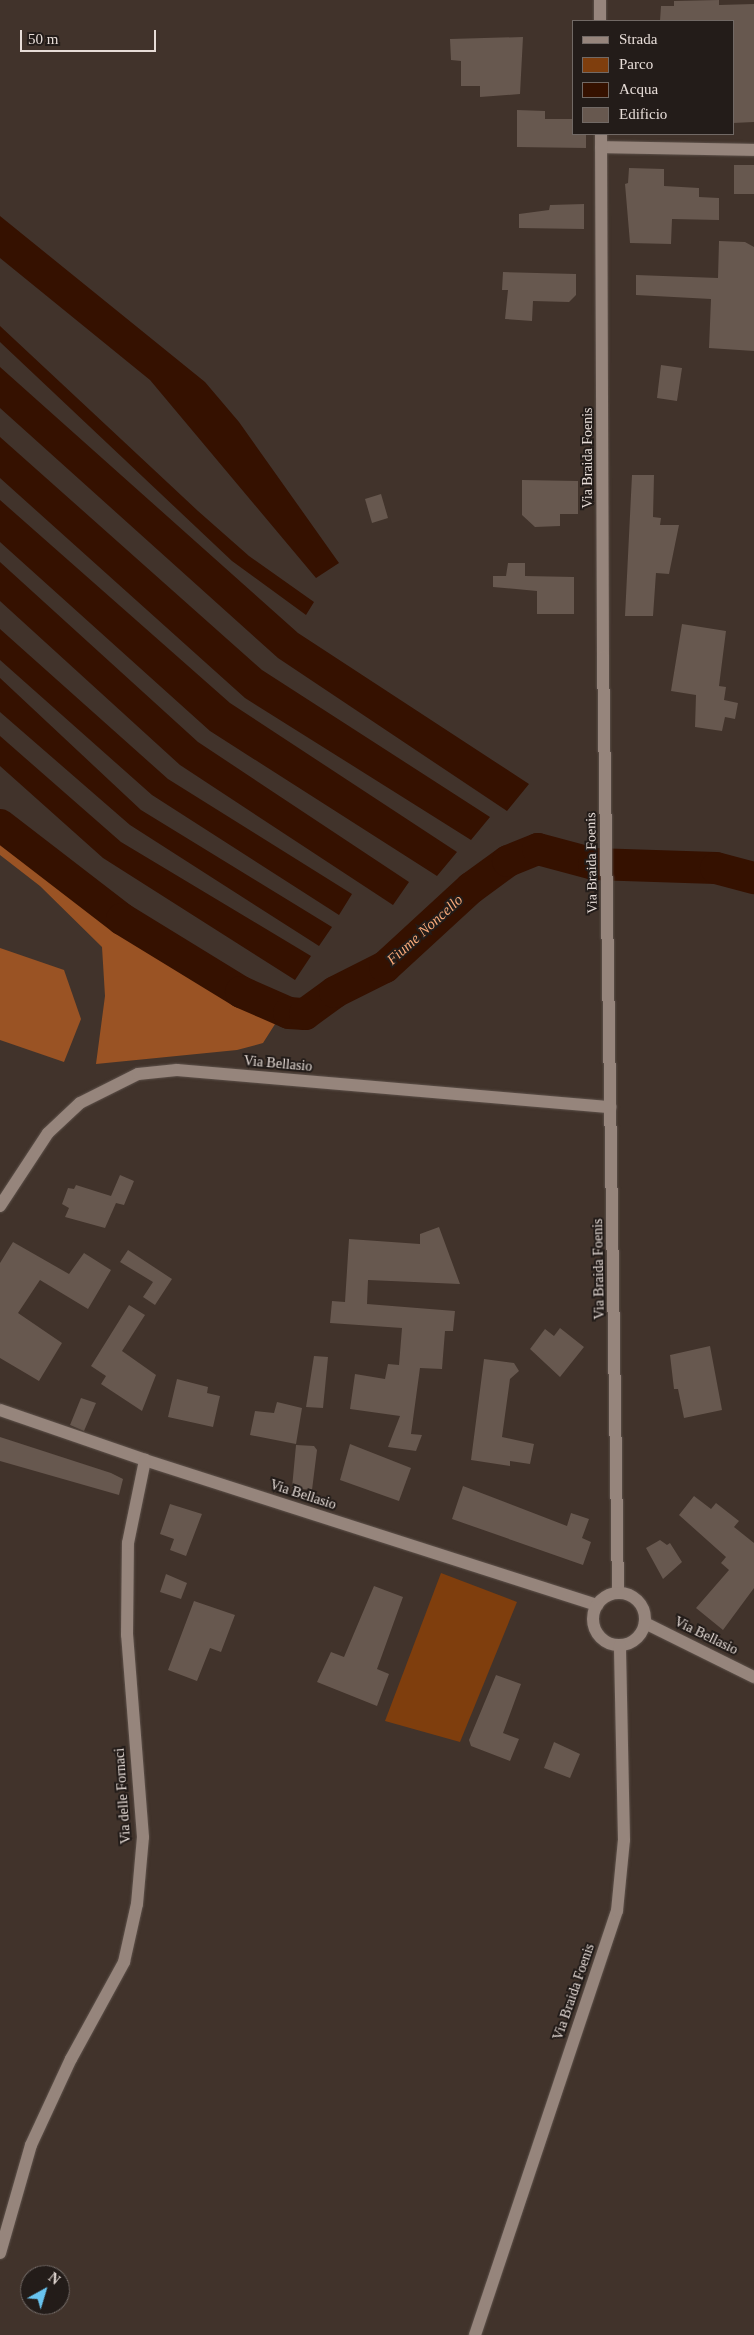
<!DOCTYPE html>
<html>
<head>
<meta charset="utf-8">
<style>
	body { margin:0 }
	#map { position:relative; width:754px; height:2335px; overflow:hidden; background:#41332b; font-family:"Times New Roman",serif }
	div>[style] { position:absolute }
	.green>* { inset:0; background:#7f3e0d }
	.forest>* { inset:0; background:#9a5324 }
	.water>* { inset:0; background:#351100 }
	.river>* { height:32px; margin:-16px; padding:0 16px; transform-origin:16px; border-radius:16px; background:#351100 }
	.building>* { inset:0; background:#67584f }
	.roads { filter:drop-shadow(0 0 1px #5d514a) drop-shadow(0 0 1px #5d514a) }
	.street>* { height:12px; margin:-6px; padding:0 6px; transform-origin:6px; border-radius:6px; background:#96857c }
	.secondary>* { height:12px; margin:-6px; padding:0 6px; transform-origin:6px; border-radius:6px; background:#96857c }
	.secondary>.ring { margin:-6px; padding:0; box-sizing:content-box; background:none; border:12px solid #96857c; border-radius:50% }
	span { translate:-50% -50%; white-space:nowrap; text-align:center; line-height:1.15; -webkit-text-stroke:4px #231c19; paint-order:stroke }
	.street-label { font-size:14px; color:#e7ddd8 }
	.water-label { font-size:15px; color:#f8a979; font-style:italic }
	.legend { position:absolute; left:572px; top:20px; width:162px; height:115px; box-sizing:border-box; background:#231c19; border:1px solid #716965; margin:0; padding:6px 9px; list-style:none; font-size:15px; color:#e7ddd8 }
	.legend li { display:flex; align-items:center; gap:10px; height:25px }
	.legend b { width:25px; border:1px solid #716965 }
	.north { position:absolute; left:20px; top:2265px; width:50px; height:50px; box-sizing:border-box; background:#231c19; border:1px solid #716965; border-radius:50%; rotate:39deg; font-size:14px; font-weight:700; line-height:20px; text-align:center; color:#e7ddd8 }
	.north::after { content:''; display:block; margin:auto; width:18px; height:22px; background:#68c4f0; clip-path:polygon(50% 0,100% 100%,50% 72%,0 100%) }
	.scale { position:absolute; left:20px; top:30px; width:136px; height:22px; box-sizing:border-box; border:2px solid #e7ddd8; border-top:0; padding-left:6px; font-size:15px; line-height:18px; white-space:nowrap; color:#e7ddd8; -webkit-text-stroke:4px #231c19; paint-order:stroke }
</style>
</head>
<body>
<div id="map">
	<div class="green">
		<i style="clip-path:polygon(441px 1573px,517px 1602px,460px 1742px,385px 1721px)"></i>
	</div>
	<div class="forest">
		<i style="clip-path:polygon(0 825px,122px 919px,269px 1005px,277px 1021px,263px 1043px,237px 1050px,96px 1064px,105px 996px,102px 947px,40px 886px,0 855px)"></i>
		<i style="clip-path:polygon(0 948px,64px 970px,81px 1019px,64px 1062px,0 1040px)"></i>
	</div>
	<div class="water">
		<i style="clip-path:polygon(0 216px,205px 382px,239px 422px,339px 563px,316px 578px,150px 380px,0 258px)"></i>
		<i style="clip-path:polygon(0 326px,198px 511px,249px 556px,314px 602px,306px 615px,232px 561px,0 342px)"></i>
		<i style="clip-path:polygon(0 367px,298px 633px,529px 784px,507px 811px,278px 658px,0 408px)"></i>
		<i style="clip-path:polygon(0 437px,262px 670px,490px 817px,471px 840px,245px 698px,0 478px)"></i>
		<i style="clip-path:polygon(0 500px,230px 703px,457px 852px,437px 876px,210px 731px,0 542px)"></i>
		<i style="clip-path:polygon(0 562px,198px 742px,409px 882px,393px 905px,180px 765px,0 601px)"></i>
		<i style="clip-path:polygon(0 629px,168px 779px,352px 894px,339px 915px,152px 795px,0 660px)"></i>
		<i style="clip-path:polygon(0 678px,141px 810px,332px 927px,319px 946px,130px 825px,0 712px)"></i>
		<i style="clip-path:polygon(0 736px,121px 842px,311px 956px,295px 980px,103px 858px,0 766px)"></i>
	</div>
	<div class="river">
		<i style="left:0;top:825px;width:154px;rotate:37.6deg"></i>
		<i style="left:122px;top:919px;width:140px;rotate:31.5deg"></i>
		<i style="left:241px;top:992px;width:52px;rotate:23.6deg"></i>
		<i style="left:289px;top:1013px;width:16px;rotate:4deg"></i>
		<i style="left:305px;top:1014px;width:37px;rotate:-36deg"></i>
		<i style="left:335px;top:992px;width:56px;rotate:-26.6deg"></i>
		<i style="left:385px;top:967px;width:117px;rotate:-42.6deg"></i>
		<i style="left:471px;top:888px;width:46px;rotate:-36.1deg"></i>
		<i style="left:508px;top:861px;width:32px;rotate:-22deg"></i>
		<i style="left:538px;top:849px;width:58px;rotate:15deg"></i>
		<i style="left:594px;top:864px;width:122px;rotate:1.9deg"></i>
		<i style="left:716px;top:868px;width:39px;rotate:15deg"></i>
	</div>
	<div class="building">
		<i style="clip-path:polygon(719px 0,719px 5px,754px 4px,754px 122px,733px 123px,733px 21px,660px 21px,661px 6px,674px 6px,674px 1px)"></i>
		<i style="clip-path:polygon(523px 37px,520px 94px,480px 97px,480px 86px,461px 86px,461px 61px,451px 60px,450px 39px)"></i>
		<i style="clip-path:polygon(517px 110px,545px 111px,545px 119px,573px 119px,573px 134px,586px 134px,586px 148px,517px 147px)"></i>
		<i style="clip-path:polygon(734px 165px,754px 165px,754px 194px,734px 194px)"></i>
		<i style="clip-path:polygon(629px 168px,664px 169px,664px 186px,699px 188px,699px 197px,719px 198px,719px 220px,672px 219px,671px 244px,630px 243px,625px 184px,628px 183px)"></i>
		<i style="clip-path:polygon(584px 204px,584px 229px,519px 228px,519px 214px,549px 210px,550px 205px)"></i>
		<i style="clip-path:polygon(719px 241px,745px 242px,754px 247px,754px 351px,709px 348px,711px 299px,636px 295px,636px 275px,718px 278px)"></i>
		<i style="clip-path:polygon(503px 272px,576px 274px,576px 295px,569px 302px,533px 301px,532px 321px,505px 319px,508px 290px,502px 290px)"></i>
		<i style="clip-path:polygon(661px 365px,682px 368px,677px 401px,657px 398px)"></i>
		<i style="clip-path:polygon(632px 475px,654px 475px,653px 517px,661px 518px,660px 525px,679px 525px,669px 574px,656px 573px,653px 616px,625px 616px)"></i>
		<i style="clip-path:polygon(522px 480px,578px 481px,578px 514px,560px 514px,560px 526px,535px 527px,522px 515px)"></i>
		<i style="clip-path:polygon(381px 494px,388px 518px,372px 523px,365px 499px)"></i>
		<i style="clip-path:polygon(508px 563px,525px 563px,525px 576px,574px 577px,574px 614px,537px 614px,537px 591px,493px 587px,493px 576px,506px 576px)"></i>
		<i style="clip-path:polygon(682px 624px,726px 631px,719px 686px,726px 687px,724px 700px,738px 703px,735px 719px,725px 717px,722px 731px,695px 727px,696px 695px,671px 691px)"></i>
		<i style="clip-path:polygon(120px 1175px,134px 1181px,124px 1205px,116px 1203px,105px 1228px,65px 1217px,69px 1208px,62px 1204px,68px 1188px,74px 1189px,76px 1185px,111px 1196px)"></i>
		<i style="clip-path:polygon(439px 1227px,460px 1284px,368px 1280px,367px 1304px,455px 1311px,453px 1331px,445px 1331px,442px 1369px,420px 1368px,411px 1434px,422px 1435px,416px 1451px,388px 1447px,400px 1416px,350px 1409px,355px 1374px,385px 1379px,388px 1364px,399px 1365px,402px 1328px,330px 1323px,332px 1301px,345px 1302px,349px 1239px,420px 1244px,420px 1234px)"></i>
		<i style="clip-path:polygon(13px 1242px,69px 1274px,84px 1253px,111px 1270px,88px 1309px,40px 1280px,18px 1313px,62px 1343px,39px 1381px,0 1358px,0 1263px)"></i>
		<i style="clip-path:polygon(128px 1250px,172px 1279px,155px 1305px,143px 1297px,153px 1282px,120px 1262px)"></i>
		<i style="clip-path:polygon(129px 1305px,145px 1315px,122px 1351px,156px 1375px,142px 1411px,101px 1384px,106px 1376px,91px 1366px)"></i>
		<i style="clip-path:polygon(560px 1328px,584px 1347px,560px 1377px,530px 1349px,545px 1329px,554px 1336px)"></i>
		<i style="clip-path:polygon(710px 1346px,722px 1410px,684px 1418px,678px 1389px,674px 1389px,670px 1355px)"></i>
		<i style="clip-path:polygon(314px 1356px,328px 1357px,323px 1408px,306px 1407px)"></i>
		<i style="clip-path:polygon(484px 1359px,514px 1363px,519px 1371px,510px 1379px,502px 1437px,534px 1444px,530px 1464px,510px 1461px,510px 1466px,471px 1460px)"></i>
		<i style="clip-path:polygon(177px 1379px,208px 1387px,207px 1393px,220px 1396px,213px 1427px,168px 1417px)"></i>
		<i style="clip-path:polygon(81px 1398px,96px 1403px,84px 1431px,70px 1425px)"></i>
		<i style="clip-path:polygon(277px 1402px,302px 1408px,296px 1444px,250px 1435px,255px 1411px,274px 1413px)"></i>
		<i style="clip-path:polygon(0 1437px,111px 1473px,123px 1479px,119px 1495px,0 1461px)"></i>
		<i style="clip-path:polygon(350px 1444px,411px 1468px,399px 1501px,340px 1480px)"></i>
		<i style="clip-path:polygon(296px 1445px,314px 1446px,317px 1450px,312px 1490px,292px 1488px)"></i>
		<i style="clip-path:polygon(463px 1486px,567px 1526px,571px 1513px,589px 1519px,582px 1538px,591px 1542px,583px 1565px,452px 1519px)"></i>
		<i style="clip-path:polygon(694px 1496px,711px 1509px,716px 1503px,739px 1521px,734px 1527px,754px 1543px,754px 1588px,723px 1630px,696px 1608px,729px 1570px,721px 1563px,726px 1557px,679px 1515px)"></i>
		<i style="clip-path:polygon(170px 1504px,202px 1514px,186px 1556px,170px 1550px,174px 1539px,160px 1534px)"></i>
		<i style="clip-path:polygon(660px 1540px,667px 1545px,670px 1543px,682px 1562px,663px 1579px,646px 1548px)"></i>
		<i style="clip-path:polygon(166px 1574px,187px 1583px,181px 1599px,160px 1592px)"></i>
		<i style="clip-path:polygon(374px 1586px,403px 1597px,377px 1669px,389px 1674px,377px 1706px,317px 1682px,331px 1652px,344px 1657px)"></i>
		<i style="clip-path:polygon(194px 1601px,235px 1615px,221px 1652px,210px 1648px,197px 1681px,168px 1670px)"></i>
		<i style="clip-path:polygon(496px 1675px,521px 1684px,503px 1733px,519px 1739px,510px 1761px,471px 1746px,469px 1740px)"></i>
		<i style="clip-path:polygon(554px 1742px,580px 1754px,570px 1778px,544px 1768px)"></i>
	</div>
	<div class="roads">
		<div class="street">
			<i style="left:601px;top:147px;width:153px;rotate:1.1deg"></i>
			<i style="left:0;top:1206px;width:87px;rotate:-56.7deg"></i>
			<i style="left:48px;top:1133px;width:44px;rotate:-43.2deg"></i>
			<i style="left:80px;top:1103px;width:65px;rotate:-26.6deg"></i>
			<i style="left:138px;top:1074px;width:39px;rotate:-6deg"></i>
			<i style="left:177px;top:1070px;width:435px;rotate:4.9deg"></i>
			<i style="left:0;top:1410px;width:153px;rotate:19deg"></i>
			<i style="left:145px;top:1460px;width:475px;rotate:17.8deg"></i>
			<i style="left:645px;top:1623px;width:122px;rotate:26.4deg"></i>
			<i style="left:0;top:2253px;width:112px;rotate:-74deg"></i>
			<i style="left:31px;top:2145px;width:95px;rotate:-65.1deg"></i>
			<i style="left:71px;top:2059px;width:111px;rotate:-61.3deg"></i>
			<i style="left:124px;top:1962px;width:59px;rotate:-77.4deg"></i>
			<i style="left:137px;top:1904px;width:67px;rotate:-84.9deg"></i>
			<i style="left:143px;top:1837px;width:203px;rotate:-94.5deg"></i>
			<i style="left:127px;top:1635px;width:92px;rotate:-89.4deg"></i>
			<i style="left:128px;top:1543px;width:85px;rotate:-78.4deg"></i>
		</div>
		<div class="secondary">
			<i style="left:600px;top:0;width:21px;rotate:90deg"></i>
			<i style="left:601px;top:134px;width:523px;rotate:89.78deg"></i>
			<i style="left:603px;top:657px;width:936px;rotate:89.08deg"></i>
			<i class="ring" style="left:593px;top:1593px;width:40px;height:40px"></i>
			<i style="left:475px;top:2335px;width:447px;rotate:-71.5deg"></i>
			<i style="left:617px;top:1911px;width:71px;rotate:-84.4deg"></i>
			<i style="left:624px;top:1840px;width:195px;rotate:-91.2deg"></i>
		</div>
	</div>
	<div class="street-label">
		<span style="left:588px;top:458px;rotate:-90deg">Via Braida Foenis</span>
		<span style="left:592px;top:863px;rotate:-91deg">Via Braida Foenis</span>
		<span style="left:278px;top:1064px;rotate:5deg">Via Bellasio</span>
		<span style="left:599px;top:1269px;rotate:-91deg">Via Braida Foenis</span>
		<span style="left:303px;top:1495px;rotate:18deg">Via Bellasio</span>
		<span style="left:706px;top:1636px;rotate:26deg">Via Bellasio</span>
		<span style="left:123px;top:1796px;rotate:-94deg">Via delle Fornaci</span>
		<span style="left:574px;top:1992px;rotate:-71deg">Via Braida Foenis</span>
	</div>
	<div class="water-label">
		<span style="left:425px;top:930px;rotate:-42deg">Fiume Noncello</span>
	</div>
	<ul class="legend">
	<li><b style="height:6px;background:#96857c"></b>Strada</li>
	<li><b style="height:14px;background:#7f3e0d"></b>Parco</li>
	<li><b style="height:14px;background:#351100"></b>Acqua</li>
	<li><b style="height:14px;background:#67584f"></b>Edificio</li>
	</ul>
	<div class="north">N</div>
	<div class="scale">50 m</div>
</div>
</body>
</html>
